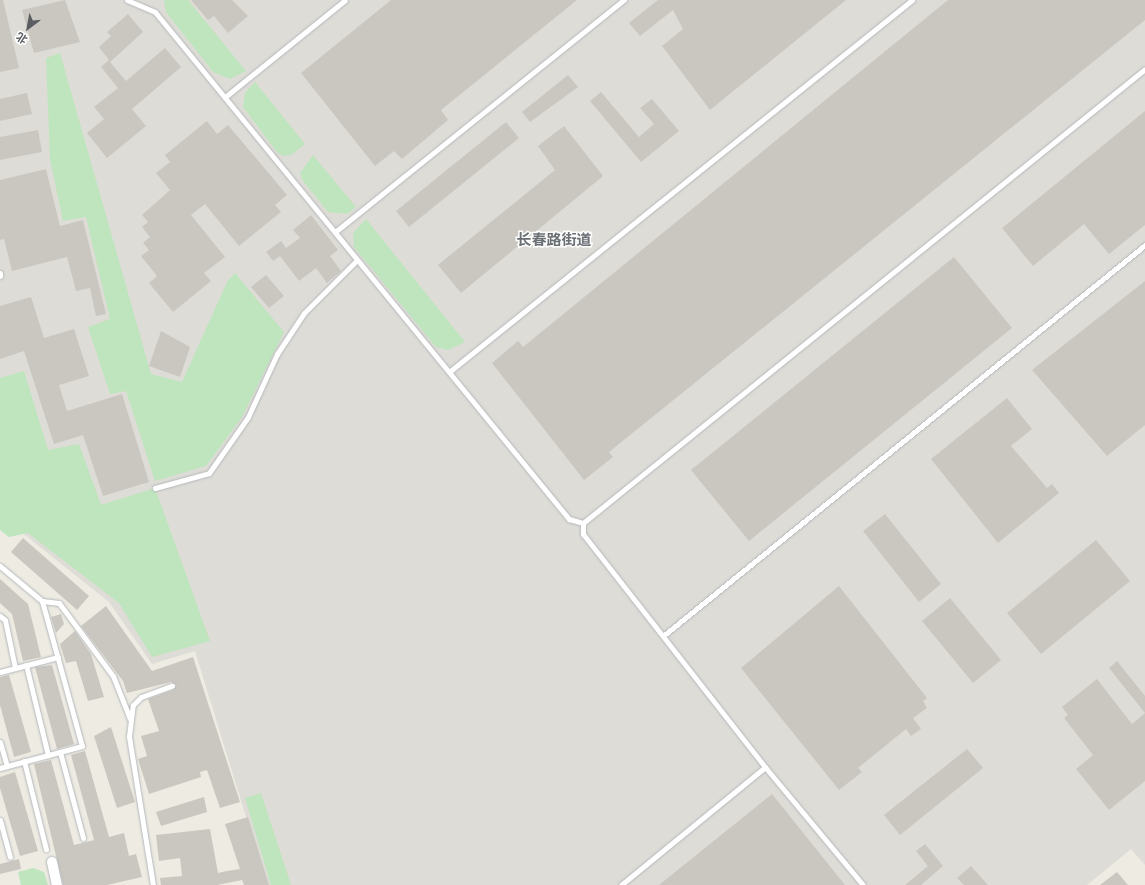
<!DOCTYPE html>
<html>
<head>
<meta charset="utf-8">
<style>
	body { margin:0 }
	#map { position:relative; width:1145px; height:885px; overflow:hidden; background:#edebe2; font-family:Helvetica,"Noto Sans SC",sans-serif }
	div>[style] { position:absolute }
	.industrial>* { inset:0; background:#dedcd6 }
	.green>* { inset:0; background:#bee5bd }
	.building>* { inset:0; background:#cac7c1 }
	.roads { filter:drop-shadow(0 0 1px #b4b8bc) drop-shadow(0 0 1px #b4b8bc) }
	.lane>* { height:5px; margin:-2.5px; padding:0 2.5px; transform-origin:2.5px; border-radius:2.5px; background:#fff }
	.street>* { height:10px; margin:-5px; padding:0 5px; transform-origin:5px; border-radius:5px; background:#fff }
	span { translate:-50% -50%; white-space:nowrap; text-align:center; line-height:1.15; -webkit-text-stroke:3px #fff; paint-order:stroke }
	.district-label { font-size:15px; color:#6b7075; font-weight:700 }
	.north { position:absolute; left:8px; top:8px; width:40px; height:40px; -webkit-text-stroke:3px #fff; paint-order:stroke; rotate:212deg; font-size:11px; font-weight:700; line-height:16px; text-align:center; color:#5a5e63 }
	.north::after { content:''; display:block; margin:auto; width:14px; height:18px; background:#5a5e63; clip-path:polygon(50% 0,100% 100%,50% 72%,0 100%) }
</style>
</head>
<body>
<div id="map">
	<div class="industrial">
		<i style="clip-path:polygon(0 0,1145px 0,1145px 865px,1131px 849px,1087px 885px,267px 885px,195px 651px,152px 664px,109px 602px,0 515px)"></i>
	</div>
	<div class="green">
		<i style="clip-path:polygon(164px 0,188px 0,246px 71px,230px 79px,213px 72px,166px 12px)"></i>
		<i style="clip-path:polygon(60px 53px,151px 374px,182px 382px,227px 282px,235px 273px,284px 332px,242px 417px,206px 466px,155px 481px,126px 391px,110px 394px,88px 327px,110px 319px,86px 217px,63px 221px,50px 159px,46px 58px)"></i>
		<i style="clip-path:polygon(255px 82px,305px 144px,291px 155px,283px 156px,277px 152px,243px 107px,245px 93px)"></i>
		<i style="clip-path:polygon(313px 155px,356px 207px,347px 214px,328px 212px,303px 181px,300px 173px)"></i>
		<i style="clip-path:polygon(366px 219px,465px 342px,448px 350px,436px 347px,354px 247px,353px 233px)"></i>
		<i style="clip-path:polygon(24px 371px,48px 450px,79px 444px,101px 505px,155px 488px,210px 641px,152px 657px,119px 603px,28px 533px,9px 537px,0 530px,0 378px)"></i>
		<i style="clip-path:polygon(261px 793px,291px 885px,271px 885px,245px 798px)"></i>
		<i style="clip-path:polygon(33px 868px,44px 872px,48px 885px,21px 885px,18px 872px)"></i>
	</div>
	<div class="building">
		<i style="clip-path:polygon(0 0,3px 0,19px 68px,0 72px)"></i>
		<i style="clip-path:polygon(65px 0,80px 42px,34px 53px,22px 10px)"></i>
		<i style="clip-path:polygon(191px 0,232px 0,248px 16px,228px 33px,214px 16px,208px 20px)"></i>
		<i style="clip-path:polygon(391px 0,577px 0,441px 110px,448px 120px,402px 159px,394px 151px,375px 166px,301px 73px)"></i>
		<i style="clip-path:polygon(658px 0,846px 0,710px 110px,662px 46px,683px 29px,673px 10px,640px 36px,629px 23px)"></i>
		<i style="clip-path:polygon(948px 0,1145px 0,1145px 20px,609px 452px,613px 457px,584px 480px,492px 363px,518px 341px,523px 347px)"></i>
		<i style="clip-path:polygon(128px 14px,143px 32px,110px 62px,126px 81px,165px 48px,181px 67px,132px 109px,146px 126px,107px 158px,87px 133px,104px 119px,94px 107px,118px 88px,101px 67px,109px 60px,99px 47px,111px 36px,107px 32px)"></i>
		<i style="clip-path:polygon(568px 75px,578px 87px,530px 122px,522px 112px)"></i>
		<i style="clip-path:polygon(601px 92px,639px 137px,654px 124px,640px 108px,652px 99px,679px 131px,641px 162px,590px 101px)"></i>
		<i style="clip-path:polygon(27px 93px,32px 114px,0 121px,0 99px)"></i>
		<i style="clip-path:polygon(1145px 111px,1145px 225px,1109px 254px,1084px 224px,1033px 266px,1002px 228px)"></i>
		<i style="clip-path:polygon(207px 121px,217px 134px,228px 125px,287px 195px,275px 205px,281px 212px,239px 246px,205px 204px,191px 215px,225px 257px,204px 273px,211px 281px,173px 312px,149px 283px,157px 276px,141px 256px,149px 250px,143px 243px,150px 237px,142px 227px,148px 222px,142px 215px,170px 190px,156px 173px,170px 162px,165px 155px)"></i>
		<i style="clip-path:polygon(506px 122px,519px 138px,409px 227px,396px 211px)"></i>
		<i style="clip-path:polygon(564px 126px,603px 176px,461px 293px,438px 265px,555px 170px,538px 146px)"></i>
		<i style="clip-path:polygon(38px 130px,42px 152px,0 160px,0 137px)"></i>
		<i style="clip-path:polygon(46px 169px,60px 226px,83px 220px,106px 314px,96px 316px,90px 288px,76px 291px,67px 257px,12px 271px,4px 239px,0 240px,0 180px)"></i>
		<i style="clip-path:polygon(311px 215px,338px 250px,330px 256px,341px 271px,327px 283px,316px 268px,299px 281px,280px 256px,273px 261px,266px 252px,281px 241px,286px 248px,300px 238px,293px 230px)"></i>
		<i style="clip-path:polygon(954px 257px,1012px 328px,749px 541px,691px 470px)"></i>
		<i style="clip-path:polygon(266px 275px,284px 296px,269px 308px,251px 287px)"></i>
		<i style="clip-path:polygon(1145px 281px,1145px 425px,1107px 456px,1032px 370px)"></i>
		<i style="clip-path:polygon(31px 297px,44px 338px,74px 329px,89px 376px,59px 385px,67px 411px,122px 394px,149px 482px,103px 496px,83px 435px,54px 444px,24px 351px,0 359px,0 306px)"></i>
		<i style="clip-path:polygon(161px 331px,190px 347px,180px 377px,149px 366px)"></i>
		<i style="clip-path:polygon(1007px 398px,1032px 429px,1011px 446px,1047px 488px,1052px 484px,1059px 493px,998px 543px,931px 459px)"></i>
		<i style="clip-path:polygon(885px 514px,941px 584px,919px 602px,863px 531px)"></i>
		<i style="clip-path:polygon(23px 538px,89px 596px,77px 610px,11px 552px)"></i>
		<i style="clip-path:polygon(1096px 540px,1130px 581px,1041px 654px,1007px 613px)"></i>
		<i style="clip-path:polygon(0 579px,28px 604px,41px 657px,23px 661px,12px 614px,0 603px)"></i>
		<i style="clip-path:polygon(839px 586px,927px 698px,923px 701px,927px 708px,913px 718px,921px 729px,911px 736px,906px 729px,858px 768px,862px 772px,839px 790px,741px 668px)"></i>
		<i style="clip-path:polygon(950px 598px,1001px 660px,973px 683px,922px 621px)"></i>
		<i style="clip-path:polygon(106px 606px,152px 671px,193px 657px,240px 802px,220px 808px,207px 770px,200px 772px,201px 777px,149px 794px,138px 759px,147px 756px,141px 736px,159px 731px,148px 699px,173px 690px,176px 685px,171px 682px,127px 693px,123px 681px,81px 626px)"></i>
		<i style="clip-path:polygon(61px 614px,64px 624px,56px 633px,51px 617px)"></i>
		<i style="clip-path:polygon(75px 631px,91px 654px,104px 697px,88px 701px,76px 661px,66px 663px,60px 644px)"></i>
		<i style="clip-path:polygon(1117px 661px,1145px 696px,1145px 781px,1109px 810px,1076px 769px,1093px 755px,1064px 718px,1068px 715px,1062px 707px,1097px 679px,1132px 724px,1145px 713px,1109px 668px)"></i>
		<i style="clip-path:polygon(52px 665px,74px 744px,57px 749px,35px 667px)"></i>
		<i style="clip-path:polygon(9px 675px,31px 752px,14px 757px,0 705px,0 677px)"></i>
		<i style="clip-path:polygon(111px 727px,135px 802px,117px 808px,94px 736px)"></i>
		<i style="clip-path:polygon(967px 749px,983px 768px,900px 835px,884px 815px)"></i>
		<i style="clip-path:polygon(85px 751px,109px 837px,124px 833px,129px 856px,136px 854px,142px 877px,107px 885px,63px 885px,34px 764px,51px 760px,74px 845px,94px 840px,71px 755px)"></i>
		<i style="clip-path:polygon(15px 772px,38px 851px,20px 856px,0 788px,0 777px)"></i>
		<i style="clip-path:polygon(772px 794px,845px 885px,659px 885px)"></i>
		<i style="clip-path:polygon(204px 797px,207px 812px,161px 826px,156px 812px)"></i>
		<i style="clip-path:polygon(248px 817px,269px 885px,244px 885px,242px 880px,217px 885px,161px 885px,160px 878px,182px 876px,180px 858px,159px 861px,156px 835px,210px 829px,218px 873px,227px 871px,240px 869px,225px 824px)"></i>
		<i style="clip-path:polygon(925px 844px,943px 866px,921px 885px,905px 885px,928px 866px,916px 851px)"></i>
		<i style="clip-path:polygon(19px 859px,21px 869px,0 874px,0 864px)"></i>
		<i style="clip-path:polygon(971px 866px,988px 885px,964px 885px,957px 878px)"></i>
		<i style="clip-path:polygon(1117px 872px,1128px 885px,1100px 885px)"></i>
	</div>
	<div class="roads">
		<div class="lane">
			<i style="left:127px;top:0;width:30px;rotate:23deg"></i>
			<i style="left:155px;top:12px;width:655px;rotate:50.77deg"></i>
			<i style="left:569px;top:519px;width:15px;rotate:16deg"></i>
			<i style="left:225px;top:97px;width:154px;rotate:-38.9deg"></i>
			<i style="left:335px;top:232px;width:371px;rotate:-38.8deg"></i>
			<i style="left:0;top:273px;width:3px;rotate:90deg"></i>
			<i style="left:449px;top:372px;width:594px;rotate:-38.78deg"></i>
			<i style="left:155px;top:488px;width:56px;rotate:-15.5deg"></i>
			<i style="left:209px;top:473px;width:68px;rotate:-55.1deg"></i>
			<i style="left:248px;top:417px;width:69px;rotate:-65.3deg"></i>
			<i style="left:277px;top:354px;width:49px;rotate:-56.6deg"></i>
			<i style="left:304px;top:313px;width:75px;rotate:-45deg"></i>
			<i style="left:583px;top:523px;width:722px;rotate:-38.93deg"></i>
			<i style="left:583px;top:523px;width:11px;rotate:90deg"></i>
			<i style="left:583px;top:534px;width:296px;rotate:52deg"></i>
			<i style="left:765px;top:767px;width:153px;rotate:50.3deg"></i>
			<i style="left:0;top:566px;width:55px;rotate:39.8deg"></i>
			<i style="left:42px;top:601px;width:150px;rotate:74.6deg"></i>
			<i style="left:82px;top:746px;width:85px;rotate:165deg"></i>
			<i style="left:42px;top:601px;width:17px;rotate:7deg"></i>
			<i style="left:59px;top:603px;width:91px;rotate:53.5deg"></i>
			<i style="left:113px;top:676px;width:46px;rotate:68.4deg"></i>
			<i style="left:0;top:616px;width:6px;rotate:39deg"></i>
			<i style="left:5px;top:620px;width:49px;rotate:78.2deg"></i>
			<i style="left:663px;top:636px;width:621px;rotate:-39.05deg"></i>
			<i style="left:26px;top:665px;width:93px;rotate:76.3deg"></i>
			<i style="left:0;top:672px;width:60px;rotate:-14.5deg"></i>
			<i style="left:0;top:742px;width:25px;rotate:74deg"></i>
			<i style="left:60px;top:752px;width:89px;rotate:75deg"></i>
			<i style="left:24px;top:761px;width:91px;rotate:76deg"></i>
			<i style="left:0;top:820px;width:38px;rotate:75deg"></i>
			<i style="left:153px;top:885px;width:151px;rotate:-99.2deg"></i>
			<i style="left:129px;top:736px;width:31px;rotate:-83deg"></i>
			<i style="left:133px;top:705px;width:11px;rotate:-45deg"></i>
			<i style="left:141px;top:697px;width:33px;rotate:-20deg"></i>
			<i style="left:621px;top:885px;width:186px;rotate:-39.3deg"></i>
		</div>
		<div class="street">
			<i style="left:52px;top:862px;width:24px;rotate:78deg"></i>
		</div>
	</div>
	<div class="district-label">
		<span style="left:554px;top:240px">长春路街道</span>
	</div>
	<div class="north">北</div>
</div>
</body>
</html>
